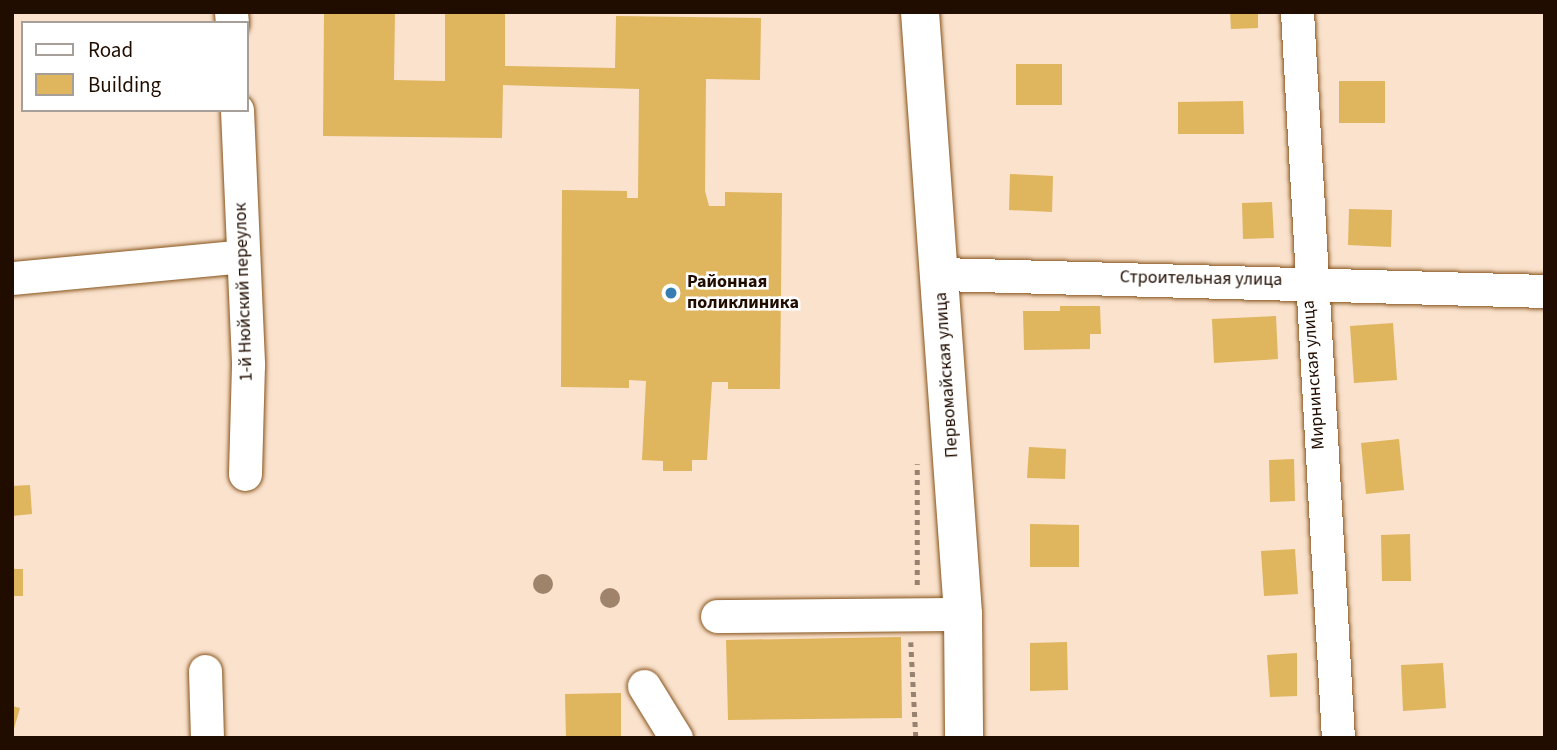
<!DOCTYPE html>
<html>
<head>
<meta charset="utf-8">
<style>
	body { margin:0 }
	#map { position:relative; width:1557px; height:750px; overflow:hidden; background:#fae2cd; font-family:"Source Sans 3",sans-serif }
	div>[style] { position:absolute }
	.building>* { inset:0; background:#dfb55e }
	.path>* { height:4.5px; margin-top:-2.25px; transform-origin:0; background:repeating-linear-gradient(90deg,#978170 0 5px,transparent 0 10px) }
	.roads { filter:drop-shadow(0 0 2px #86531b) drop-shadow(0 0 2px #86531b) }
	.minor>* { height:33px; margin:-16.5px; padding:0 16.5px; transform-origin:16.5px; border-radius:16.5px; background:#fff }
	.major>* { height:38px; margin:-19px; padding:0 19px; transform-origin:19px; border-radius:19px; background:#fff }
	.trees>* { width:20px; height:20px; margin:-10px; border-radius:50%; background:#9f846b }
	.dots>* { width:19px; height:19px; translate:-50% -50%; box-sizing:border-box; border:4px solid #fff; border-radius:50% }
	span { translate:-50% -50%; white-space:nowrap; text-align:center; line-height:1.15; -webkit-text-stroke:5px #fff; paint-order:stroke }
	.street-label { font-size:18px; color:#210d00 }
	.poi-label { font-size:18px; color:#210d00; font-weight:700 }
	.left { translate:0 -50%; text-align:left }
	.frame { position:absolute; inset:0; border:14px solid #210d00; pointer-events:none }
	.legend { position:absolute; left:21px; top:21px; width:228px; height:91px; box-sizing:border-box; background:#fff; border:2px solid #a69e99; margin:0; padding:9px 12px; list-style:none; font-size:21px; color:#210d00 }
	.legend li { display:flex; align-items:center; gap:14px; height:35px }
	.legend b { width:35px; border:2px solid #a69e99 }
</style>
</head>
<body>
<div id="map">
	<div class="building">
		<i style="clip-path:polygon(324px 12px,395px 12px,394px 80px,445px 81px,445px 12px,505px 12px,505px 66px,615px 68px,616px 16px,761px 18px,760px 80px,706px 79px,705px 191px,709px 206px,725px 206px,725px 192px,782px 193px,780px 389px,728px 389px,728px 382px,712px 382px,707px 460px,692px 460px,692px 471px,663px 471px,663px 461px,642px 460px,646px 381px,629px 380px,629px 388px,561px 387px,562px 190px,627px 191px,627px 198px,638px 198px,639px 89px,503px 85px,502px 138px,323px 136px)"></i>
		<i style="clip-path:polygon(1230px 12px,1258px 12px,1258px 28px,1231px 29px)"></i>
		<i style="clip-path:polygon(1016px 64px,1062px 64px,1062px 105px,1016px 105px)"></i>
		<i style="clip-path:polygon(1339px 81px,1385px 81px,1385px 123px,1339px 123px)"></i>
		<i style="clip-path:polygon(1243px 101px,1244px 134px,1178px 134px,1178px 102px)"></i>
		<i style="clip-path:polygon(1010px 174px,1053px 176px,1052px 212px,1009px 210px)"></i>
		<i style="clip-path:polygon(1272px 202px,1274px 238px,1243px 239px,1242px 203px)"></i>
		<i style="clip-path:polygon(1349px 209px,1392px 210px,1391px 247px,1348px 245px)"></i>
		<i style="clip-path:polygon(1060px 306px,1100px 306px,1101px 334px,1090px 334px,1090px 349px,1024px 350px,1023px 311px,1060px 311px)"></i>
		<i style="clip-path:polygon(1276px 316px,1278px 359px,1214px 363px,1212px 319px)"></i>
		<i style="clip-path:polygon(1393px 323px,1397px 380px,1354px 383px,1350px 326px)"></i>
		<i style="clip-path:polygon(1399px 439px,1404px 490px,1366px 494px,1361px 443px)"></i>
		<i style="clip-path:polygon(1029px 447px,1066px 449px,1065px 479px,1027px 478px)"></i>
		<i style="clip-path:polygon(1294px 459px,1295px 501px,1270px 502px,1269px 460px)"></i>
		<i style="clip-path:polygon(30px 485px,32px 514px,12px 516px,12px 486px)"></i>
		<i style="clip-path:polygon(1030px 524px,1079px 525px,1079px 567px,1030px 567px)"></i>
		<i style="clip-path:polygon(1410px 534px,1411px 581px,1382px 581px,1381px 535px)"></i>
		<i style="clip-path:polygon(1295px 549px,1298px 594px,1264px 596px,1261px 551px)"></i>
		<i style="clip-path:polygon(12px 569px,23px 569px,23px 596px,12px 596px)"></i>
		<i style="clip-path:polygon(901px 637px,902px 718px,728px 720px,726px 640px)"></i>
		<i style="clip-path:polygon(1067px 642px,1068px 690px,1030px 691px,1030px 643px)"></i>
		<i style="clip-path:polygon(1297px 653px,1297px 696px,1270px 697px,1267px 655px)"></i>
		<i style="clip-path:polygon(1443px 663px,1446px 708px,1403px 711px,1401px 665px)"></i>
		<i style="clip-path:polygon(621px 693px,621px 738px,566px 738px,565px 694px)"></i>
		<i style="clip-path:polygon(12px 706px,20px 708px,13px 732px,12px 732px)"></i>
	</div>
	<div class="path">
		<i style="left:917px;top:585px;width:121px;rotate:-90deg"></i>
		<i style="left:911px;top:642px;width:96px;rotate:87deg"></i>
	</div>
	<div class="roads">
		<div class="minor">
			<i style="left:231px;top:12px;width:11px;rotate:85deg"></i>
			<i style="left:1297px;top:12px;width:727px;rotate:86.77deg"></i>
			<i style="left:237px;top:110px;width:255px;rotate:87.5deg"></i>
			<i style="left:248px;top:365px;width:109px;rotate:91.6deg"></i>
			<i style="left:941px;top:274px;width:604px;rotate:1.61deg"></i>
			<i style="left:12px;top:278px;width:232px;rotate:-5.4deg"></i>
			<i style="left:717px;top:616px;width:246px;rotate:-0.5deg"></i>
			<i style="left:205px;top:671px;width:67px;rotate:88.3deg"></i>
			<i style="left:644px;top:686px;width:61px;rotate:58.4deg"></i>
		</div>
		<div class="major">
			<i style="left:920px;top:12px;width:604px;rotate:85.91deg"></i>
			<i style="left:963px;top:614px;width:124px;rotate:89.5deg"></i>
		</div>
	</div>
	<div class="trees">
		<i style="left:543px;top:584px"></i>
		<i style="left:610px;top:598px"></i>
	</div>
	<div class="dots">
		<i style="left:671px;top:293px;background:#367eb2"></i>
	</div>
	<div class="street-label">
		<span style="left:1201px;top:279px;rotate:1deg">Строительная улица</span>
		<span style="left:244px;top:292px;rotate:-92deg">1-й Нюйский переулок</span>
		<span style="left:947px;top:375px;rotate:-94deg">Первомайская улица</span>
		<span style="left:1314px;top:375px;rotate:-94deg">Мирнинская улица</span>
	</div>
	<div class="poi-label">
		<span class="left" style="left:687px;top:293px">Районная<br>поликлиника</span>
	</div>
	<div class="frame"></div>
	<ul class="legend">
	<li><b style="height:9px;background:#fff"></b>Road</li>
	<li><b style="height:19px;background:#dfb55e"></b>Building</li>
	</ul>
</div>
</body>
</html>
